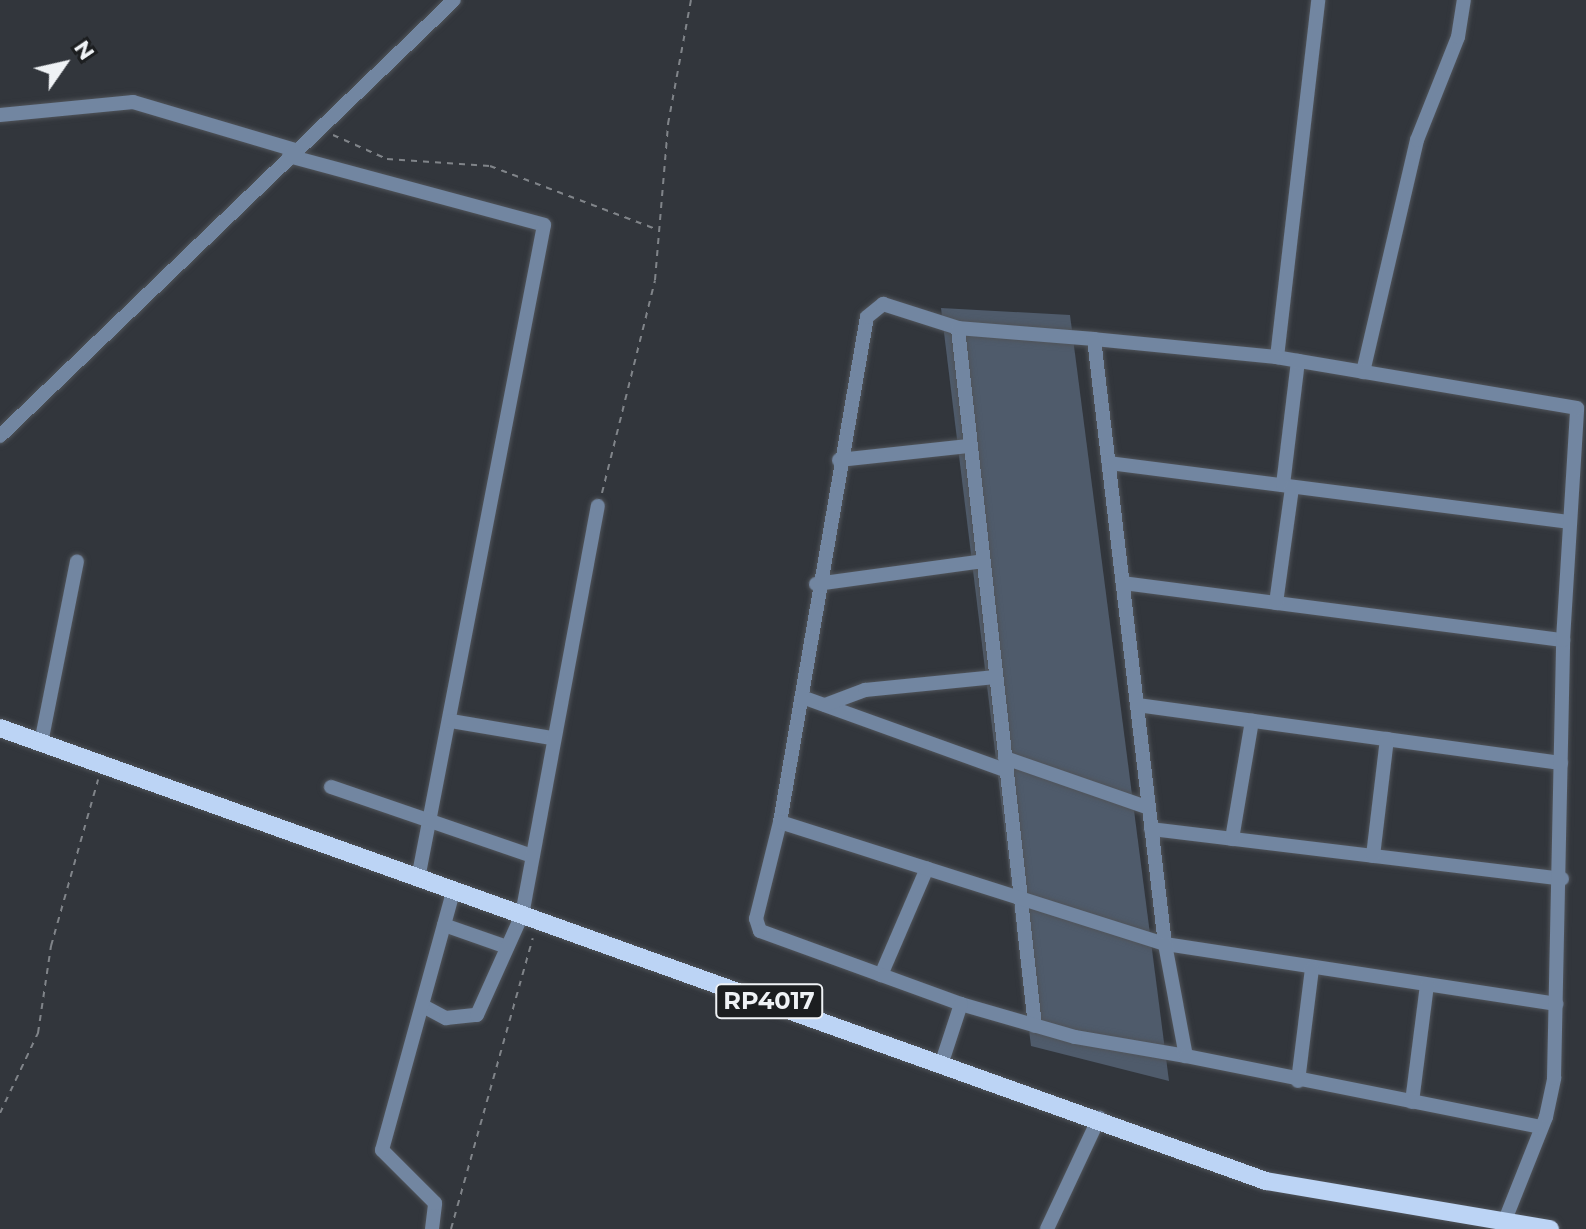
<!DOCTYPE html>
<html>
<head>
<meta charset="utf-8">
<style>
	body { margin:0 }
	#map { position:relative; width:1586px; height:1229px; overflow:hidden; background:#32363c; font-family:Montserrat,sans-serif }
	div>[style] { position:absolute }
	.green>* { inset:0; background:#4f5b6b }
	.path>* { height:2px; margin-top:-1px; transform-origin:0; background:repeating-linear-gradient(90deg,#808489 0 6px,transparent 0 12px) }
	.roads { filter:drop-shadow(0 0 2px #50545a) drop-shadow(0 0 2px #50545a) }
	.minor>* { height:14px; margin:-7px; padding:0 7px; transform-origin:7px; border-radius:7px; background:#7286a1 }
	.major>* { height:18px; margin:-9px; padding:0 9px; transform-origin:9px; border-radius:9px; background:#bcd4f5 }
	span { translate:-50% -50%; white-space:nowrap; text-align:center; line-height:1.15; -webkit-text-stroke:6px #1c1e20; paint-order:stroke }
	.shield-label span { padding:2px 6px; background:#1c1e20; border:2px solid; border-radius:6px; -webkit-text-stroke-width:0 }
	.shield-label { font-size:24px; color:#eff2f5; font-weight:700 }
	.north { position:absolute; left:24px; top:24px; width:80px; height:80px; -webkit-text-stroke:6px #1c1e20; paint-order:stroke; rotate:56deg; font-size:22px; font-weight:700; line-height:32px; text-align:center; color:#eff2f5 }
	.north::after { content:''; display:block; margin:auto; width:28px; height:36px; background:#eff2f5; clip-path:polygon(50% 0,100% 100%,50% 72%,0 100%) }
</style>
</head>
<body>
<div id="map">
	<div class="green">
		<i style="clip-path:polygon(941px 308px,1070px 315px,1169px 1081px,1031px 1046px)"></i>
	</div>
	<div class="path">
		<i style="left:333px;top:135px;width:59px;rotate:24deg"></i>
		<i style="left:387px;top:159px;width:103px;rotate:3.9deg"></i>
		<i style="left:490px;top:166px;width:178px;rotate:20.8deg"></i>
		<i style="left:602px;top:493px;width:219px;rotate:-76deg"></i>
		<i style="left:655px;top:280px;width:157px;rotate:-85.2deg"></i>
		<i style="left:668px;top:124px;width:126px;rotate:-79.5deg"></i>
		<i style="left:0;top:1113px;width:89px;rotate:-64.6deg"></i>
		<i style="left:38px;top:1033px;width:88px;rotate:-81.5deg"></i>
		<i style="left:51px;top:946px;width:173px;rotate:-74.2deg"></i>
		<i style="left:451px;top:1229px;width:302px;rotate:-74.3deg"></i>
	</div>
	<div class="roads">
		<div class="minor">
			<i style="left:0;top:115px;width:134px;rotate:-5.6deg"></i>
			<i style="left:133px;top:102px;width:169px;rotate:16.5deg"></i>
			<i style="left:289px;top:156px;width:264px;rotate:15.1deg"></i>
			<i style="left:544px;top:225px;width:666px;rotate:100.91deg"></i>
			<i style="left:1277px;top:357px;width:359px;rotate:-83.4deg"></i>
			<i style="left:1363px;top:372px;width:238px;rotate:-76.9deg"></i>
			<i style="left:1417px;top:140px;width:111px;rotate:-68.3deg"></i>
			<i style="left:1458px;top:37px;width:37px;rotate:-81deg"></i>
			<i style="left:0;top:436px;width:629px;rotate:-43.84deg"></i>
			<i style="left:839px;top:460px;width:130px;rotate:-6.2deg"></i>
			<i style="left:1109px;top:463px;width:464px;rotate:7.3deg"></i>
			<i style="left:1283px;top:485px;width:125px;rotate:-83.1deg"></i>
			<i style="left:1123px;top:583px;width:444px;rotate:7.4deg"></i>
			<i style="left:816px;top:584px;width:169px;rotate:-7.8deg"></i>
			<i style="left:1276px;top:603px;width:117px;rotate:-82.1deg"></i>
			<i style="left:802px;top:697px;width:218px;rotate:19.8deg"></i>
			<i style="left:825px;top:705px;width:43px;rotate:-20.6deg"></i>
			<i style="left:865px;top:690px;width:131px;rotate:-5.7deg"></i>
			<i style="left:1137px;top:705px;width:428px;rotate:7.8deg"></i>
			<i style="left:451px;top:721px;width:102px;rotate:9.6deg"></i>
			<i style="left:41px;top:743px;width:185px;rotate:-78.8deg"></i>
			<i style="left:1005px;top:758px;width:152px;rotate:19.1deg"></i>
			<i style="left:331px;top:787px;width:213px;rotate:18.9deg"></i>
			<i style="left:780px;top:822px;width:512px;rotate:-80.23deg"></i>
			<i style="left:867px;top:317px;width:21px;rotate:-39deg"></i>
			<i style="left:883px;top:304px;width:79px;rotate:17.7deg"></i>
			<i style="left:1151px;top:829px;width:414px;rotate:6.9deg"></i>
			<i style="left:1232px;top:839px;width:120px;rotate:-80.4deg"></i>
			<i style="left:1373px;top:856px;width:118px;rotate:-83.2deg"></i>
			<i style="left:444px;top:925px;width:67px;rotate:19.2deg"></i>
			<i style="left:881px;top:975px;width:116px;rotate:-66.7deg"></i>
			<i style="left:423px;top:1006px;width:26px;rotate:28deg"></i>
			<i style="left:446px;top:1018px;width:31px;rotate:-6deg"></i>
			<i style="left:477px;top:1015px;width:110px;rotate:-65.8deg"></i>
			<i style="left:522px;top:915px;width:416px;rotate:-79.5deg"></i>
			<i style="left:1035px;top:1026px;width:702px;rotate:-96.3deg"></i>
			<i style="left:958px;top:328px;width:136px;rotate:4.6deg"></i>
			<i style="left:1186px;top:1056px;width:113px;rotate:-170.3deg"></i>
			<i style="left:1075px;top:1037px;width:119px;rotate:-163.9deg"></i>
			<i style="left:961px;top:1004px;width:214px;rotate:-160deg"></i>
			<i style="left:760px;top:931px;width:13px;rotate:-108deg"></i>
			<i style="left:756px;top:919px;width:100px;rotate:-76.1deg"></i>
			<i style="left:780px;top:822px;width:404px;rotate:17.6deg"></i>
			<i style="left:1165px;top:944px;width:396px;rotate:8.7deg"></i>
			<i style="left:943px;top:1059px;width:58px;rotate:-71.9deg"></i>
			<i style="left:1298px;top:1081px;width:113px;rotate:-82.9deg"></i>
			<i style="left:1412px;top:1102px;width:118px;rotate:-82.7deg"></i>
			<i style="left:1505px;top:1220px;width:111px;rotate:-68.3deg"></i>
			<i style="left:1546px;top:1117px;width:40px;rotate:-78deg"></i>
			<i style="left:1554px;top:1078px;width:438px;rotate:-88.8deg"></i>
			<i style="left:1563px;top:640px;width:232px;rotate:-86.5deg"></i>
			<i style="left:1577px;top:408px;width:304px;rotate:-170.4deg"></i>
			<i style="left:1277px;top:357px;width:184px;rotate:-174.4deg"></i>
			<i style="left:1094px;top:339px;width:609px;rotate:83.31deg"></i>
			<i style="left:1165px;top:944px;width:114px;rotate:79.4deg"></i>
			<i style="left:1186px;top:1056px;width:362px;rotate:11.3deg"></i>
			<i style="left:432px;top:1229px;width:26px;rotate:-83deg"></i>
			<i style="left:435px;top:1203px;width:75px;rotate:-135deg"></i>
			<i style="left:382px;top:1150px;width:268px;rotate:-74.6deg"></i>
			<i style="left:1047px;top:1229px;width:123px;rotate:-64.9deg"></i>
		</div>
		<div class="major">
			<i style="left:0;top:728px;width:1345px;rotate:19.69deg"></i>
			<i style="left:1266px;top:1181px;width:288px;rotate:9.6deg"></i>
		</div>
	</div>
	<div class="shield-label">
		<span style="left:769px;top:1001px">RP4017</span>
	</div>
	<div class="north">N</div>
</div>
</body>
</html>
